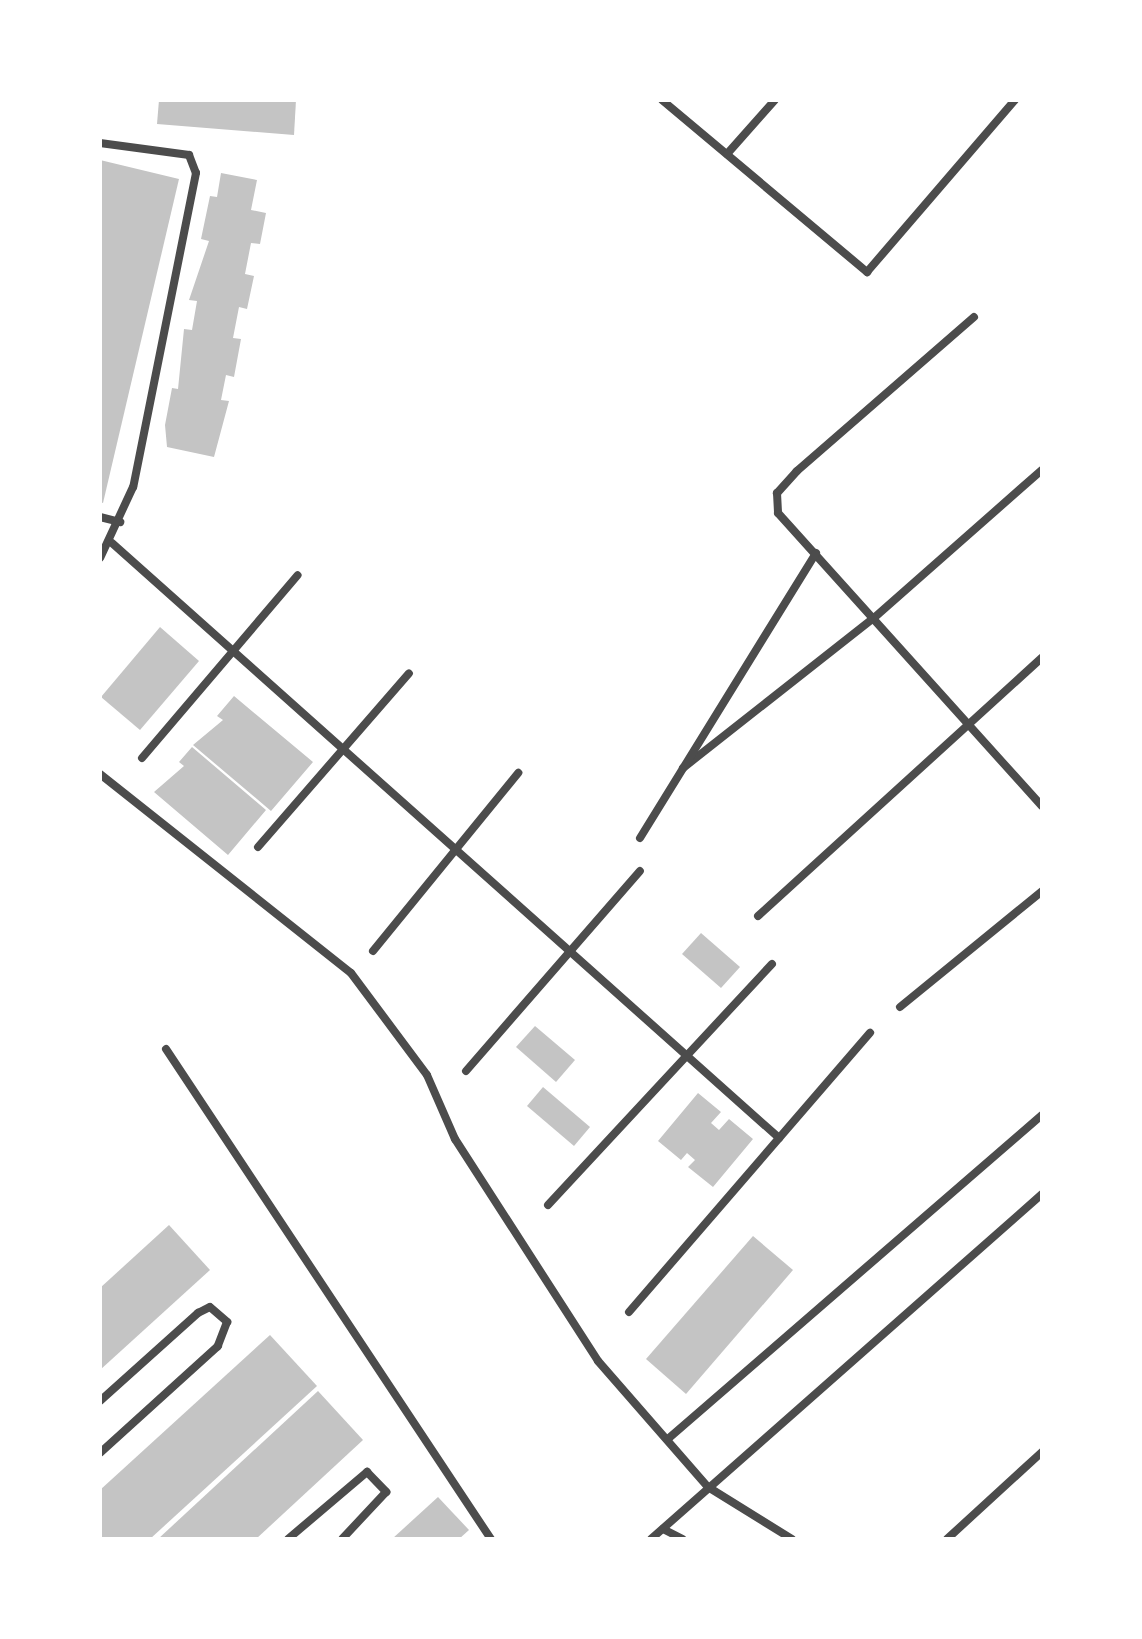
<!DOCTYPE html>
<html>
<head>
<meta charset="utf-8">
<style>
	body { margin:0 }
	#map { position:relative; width:1142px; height:1639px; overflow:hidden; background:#fff; font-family:Montserrat,sans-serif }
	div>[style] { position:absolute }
	.building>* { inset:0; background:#c4c4c4 }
	.minor>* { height:8px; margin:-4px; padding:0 4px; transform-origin:4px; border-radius:4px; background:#4c4c4c }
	span { translate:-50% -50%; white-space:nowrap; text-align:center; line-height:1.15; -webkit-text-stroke:6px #fff; paint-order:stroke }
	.frame { position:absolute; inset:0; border:102px solid #fff; pointer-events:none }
</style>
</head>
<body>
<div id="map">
	<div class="building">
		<i style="clip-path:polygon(159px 100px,296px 100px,294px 135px,157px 124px)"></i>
		<i style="clip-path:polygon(100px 160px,179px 179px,103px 503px,100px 502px)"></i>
		<i style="clip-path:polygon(221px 173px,257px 180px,251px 210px,266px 213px,260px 244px,251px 243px,245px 274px,254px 276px,247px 309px,239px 307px,233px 338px,241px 339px,234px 377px,226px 375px,221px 400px,229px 401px,214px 457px,167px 447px,165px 425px,172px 388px,178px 389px,184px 329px,192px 330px,197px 301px,189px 300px,209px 241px,201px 239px,210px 196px,217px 197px)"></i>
		<i style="clip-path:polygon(160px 627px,199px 661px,140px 730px,101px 697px)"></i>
		<i style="clip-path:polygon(234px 696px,313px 762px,271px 811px,193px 745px,223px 720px,217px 716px)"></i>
		<i style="clip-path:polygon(192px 747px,266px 810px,228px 855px,154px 792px,184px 766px,179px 762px)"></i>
		<i style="clip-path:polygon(701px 933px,740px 967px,721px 988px,682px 954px)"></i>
		<i style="clip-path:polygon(535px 1026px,575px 1060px,556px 1082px,516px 1047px)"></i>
		<i style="clip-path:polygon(543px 1087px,590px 1127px,574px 1146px,527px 1106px)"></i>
		<i style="clip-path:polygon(698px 1093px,721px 1112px,711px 1123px,719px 1130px,729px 1119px,753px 1139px,713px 1187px,688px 1167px,695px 1160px,687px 1153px,681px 1160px,658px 1141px)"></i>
		<i style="clip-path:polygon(169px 1225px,210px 1270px,100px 1370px,100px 1288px)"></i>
		<i style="clip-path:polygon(753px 1236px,793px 1270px,686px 1394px,646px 1359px)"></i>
		<i style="clip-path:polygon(270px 1335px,317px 1386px,150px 1539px,100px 1539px,100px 1490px)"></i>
		<i style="clip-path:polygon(318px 1391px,363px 1440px,256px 1539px,158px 1539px)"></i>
		<i style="clip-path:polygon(438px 1497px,469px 1530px,459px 1539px,392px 1539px)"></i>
	</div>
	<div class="minor">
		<i style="left:662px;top:100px;width:268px;rotate:40deg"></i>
		<i style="left:867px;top:272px;width:227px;rotate:-49.3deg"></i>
		<i style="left:100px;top:143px;width:90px;rotate:7.7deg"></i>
		<i style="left:189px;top:155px;width:19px;rotate:69deg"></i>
		<i style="left:196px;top:173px;width:320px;rotate:101.3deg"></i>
		<i style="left:133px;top:487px;width:78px;rotate:114.9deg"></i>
		<i style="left:727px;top:154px;width:72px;rotate:-48.4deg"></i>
		<i style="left:974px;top:317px;width:235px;rotate:139deg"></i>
		<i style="left:797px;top:471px;width:30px;rotate:132deg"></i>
		<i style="left:777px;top:493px;width:20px;rotate:87deg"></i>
		<i style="left:778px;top:513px;width:394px;rotate:48deg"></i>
		<i style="left:100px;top:517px;width:21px;rotate:14deg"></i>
		<i style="left:112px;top:543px;width:894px;rotate:41.73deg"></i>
		<i style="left:142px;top:758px;width:240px;rotate:-49.6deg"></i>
		<i style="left:683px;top:768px;width:244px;rotate:-38.2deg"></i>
		<i style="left:875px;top:617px;width:222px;rotate:-41.4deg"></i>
		<i style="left:100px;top:774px;width:320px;rotate:38.4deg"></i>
		<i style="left:351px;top:973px;width:127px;rotate:53.3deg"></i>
		<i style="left:427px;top:1075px;width:70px;rotate:66.4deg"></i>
		<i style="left:455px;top:1139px;width:264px;rotate:57.2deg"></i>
		<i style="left:598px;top:1361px;width:167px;rotate:48.9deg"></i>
		<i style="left:708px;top:1487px;width:99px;rotate:31.8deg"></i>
		<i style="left:640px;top:838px;width:335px;rotate:-58.3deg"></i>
		<i style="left:258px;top:847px;width:230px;rotate:-49deg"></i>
		<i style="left:758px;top:916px;width:384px;rotate:-42.3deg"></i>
		<i style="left:373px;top:951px;width:230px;rotate:-50.8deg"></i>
		<i style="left:900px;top:1007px;width:183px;rotate:-39.2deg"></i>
		<i style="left:166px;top:1049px;width:588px;rotate:56.45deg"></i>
		<i style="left:466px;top:1071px;width:265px;rotate:-49deg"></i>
		<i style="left:548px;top:1205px;width:329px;rotate:-47.1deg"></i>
		<i style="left:629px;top:1312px;width:369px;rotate:-49.2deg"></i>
		<i style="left:100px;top:1401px;width:132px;rotate:-41.9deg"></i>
		<i style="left:198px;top:1313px;width:13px;rotate:-27deg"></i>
		<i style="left:210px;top:1307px;width:23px;rotate:41deg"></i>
		<i style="left:227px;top:1322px;width:26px;rotate:111deg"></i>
		<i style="left:218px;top:1346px;width:159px;rotate:137.8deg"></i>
		<i style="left:669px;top:1438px;width:493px;rotate:-40.9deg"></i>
		<i style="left:663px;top:1529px;width:22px;rotate:27deg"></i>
		<i style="left:288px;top:1539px;width:104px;rotate:-40.3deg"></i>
		<i style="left:367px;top:1472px;width:28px;rotate:46deg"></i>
		<i style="left:386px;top:1492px;width:64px;rotate:133.1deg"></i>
		<i style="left:651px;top:1539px;width:521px;rotate:-41.42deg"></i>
		<i style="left:947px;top:1539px;width:129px;rotate:-42.5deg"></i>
	</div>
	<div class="frame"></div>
</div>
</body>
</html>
